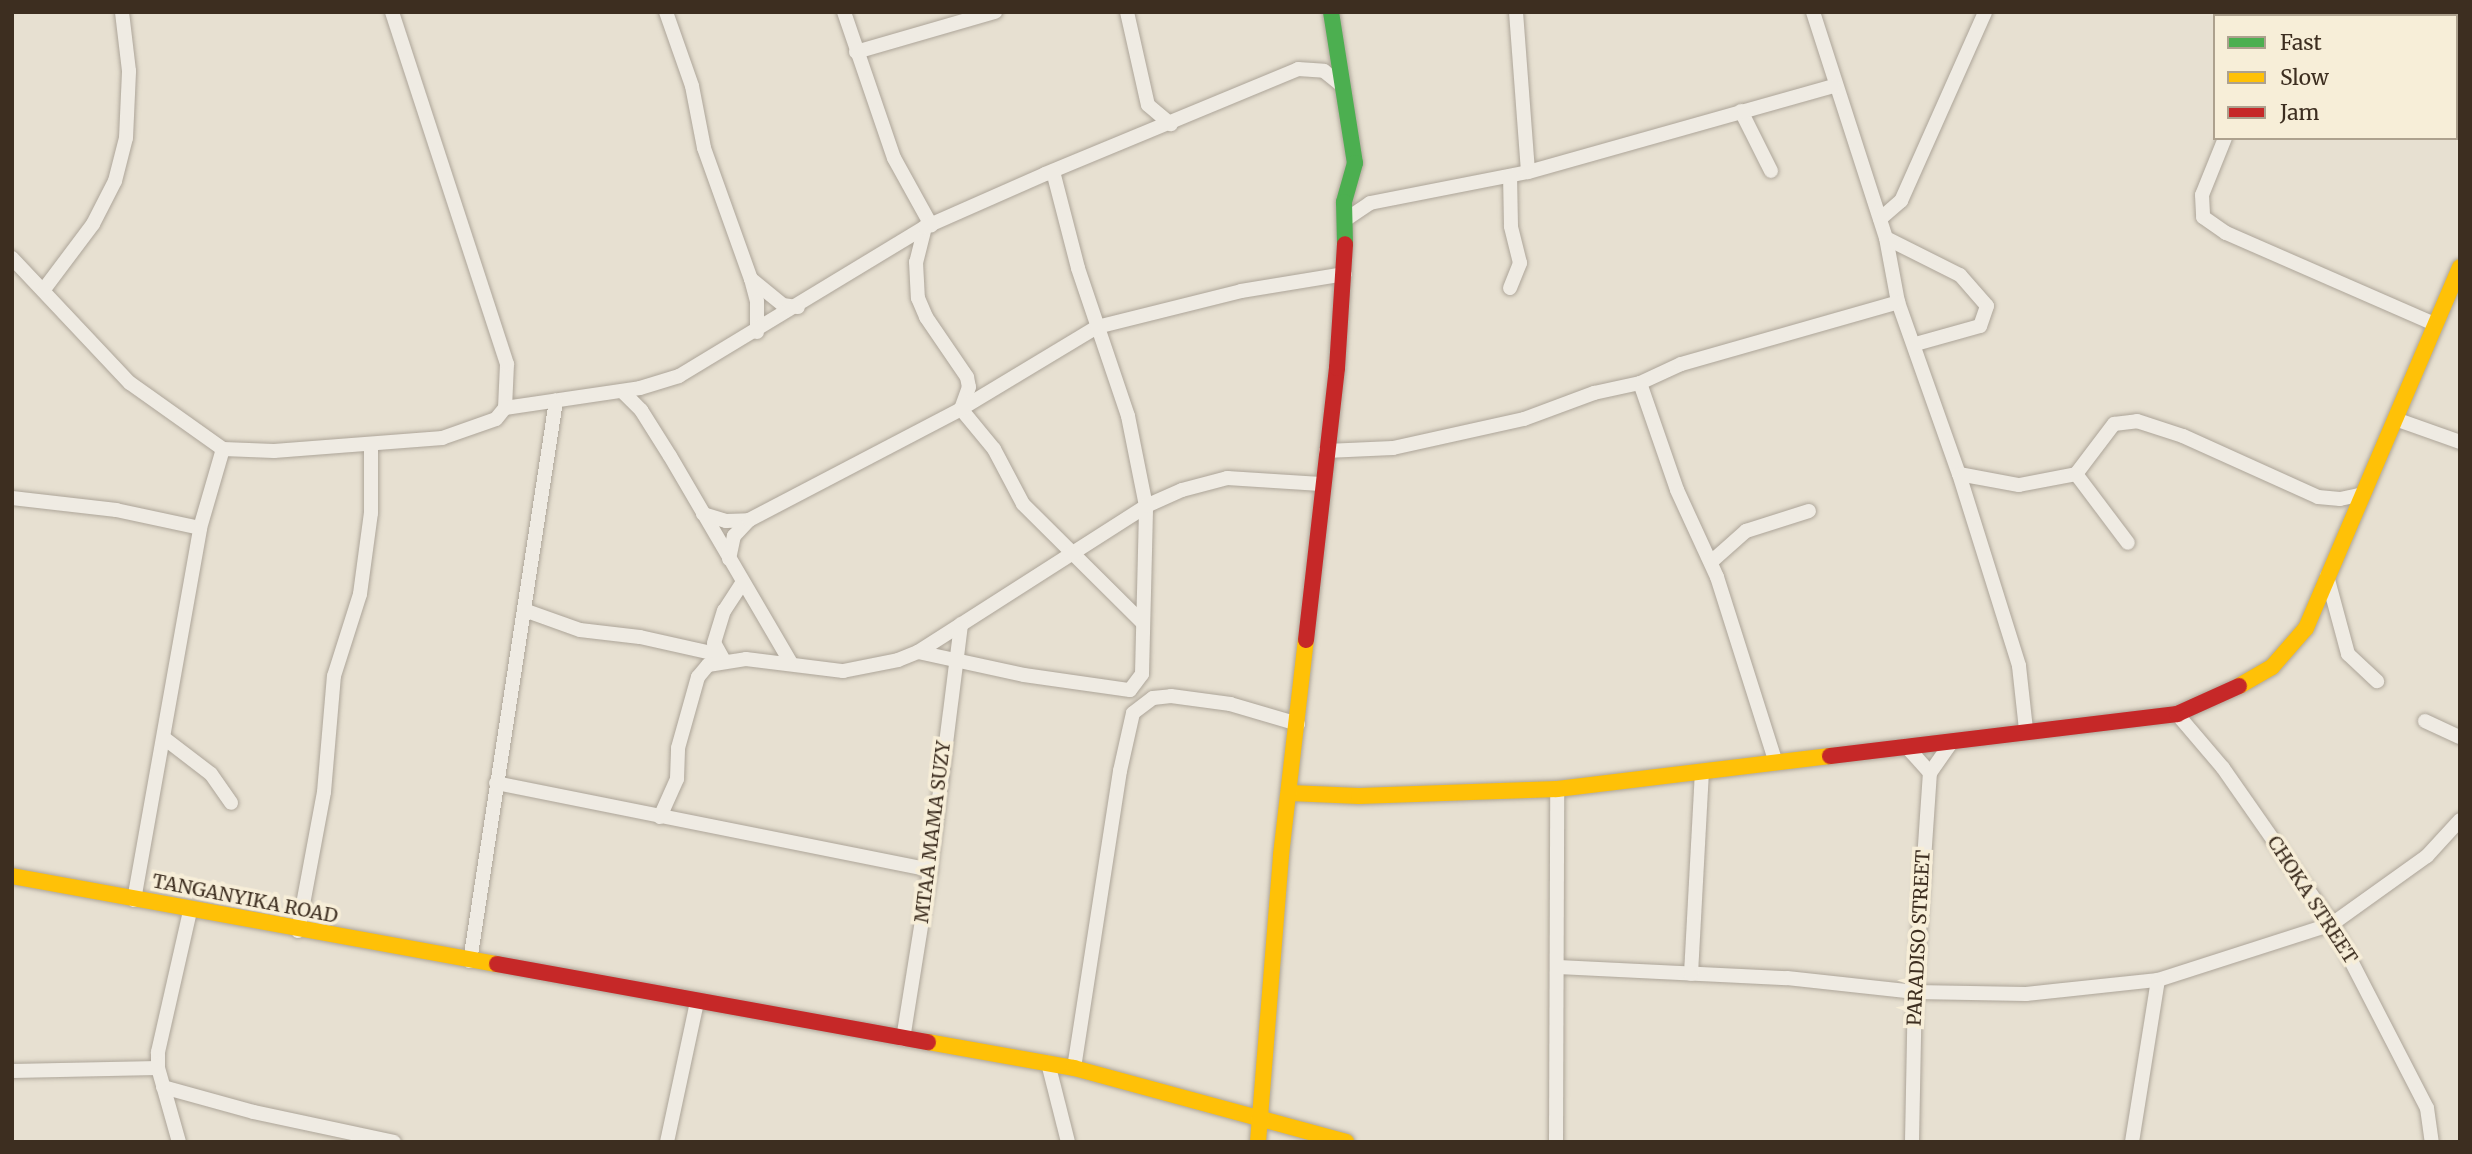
<!DOCTYPE html>
<html>
<head>
<meta charset="utf-8">
<style>
	body { margin:0 }
	#map { position:relative; width:2472px; height:1154px; overflow:hidden; background:#e7e0d1; font-family:Merriweather,serif }
	div>[style] { position:absolute }
	.roads { filter:drop-shadow(0 0 2px #ada599) drop-shadow(0 0 2px #ada599) }
	.street>* { height:14px; margin:-7px; padding:0 7px; transform-origin:7px; border-radius:7px; background:#efebe3 }
	.fast>* { height:16px; margin:-8px; padding:0 8px; transform-origin:8px; border-radius:8px; background:#4caf50 }
	.slow>* { height:16px; margin:-8px; padding:0 8px; transform-origin:8px; border-radius:8px; background:#ffc107 }
	.jam>* { height:16px; margin:-8px; padding:0 8px; transform-origin:8px; border-radius:8px; background:#c62828 }
	span { translate:-50% -50%; white-space:nowrap; text-align:center; line-height:1.15; -webkit-text-stroke:7px #f7eed8; paint-order:stroke }
	.street-label { font-size:19px; color:#3d2e20 }
	.frame { position:absolute; inset:0; border:14px solid #3d2e20; pointer-events:none }
	.legend { position:absolute; left:2213px; top:14px; width:245px; height:126px; box-sizing:border-box; background:#f7eed8; border:2px solid #ada18e; margin:0; padding:9px 12px; list-style:none; font-size:21px; color:#3d2e20 }
	.legend li { display:flex; align-items:center; gap:14px; height:35px }
	.legend b { width:35px; border:2px solid #ada18e }
</style>
</head>
<body>
<div id="map">
	<div class="roads">
		<div class="street">
			<i style="left:666px;top:12px;width:78px;rotate:70.6deg"></i>
			<i style="left:692px;top:86px;width:63px;rotate:79deg"></i>
			<i style="left:704px;top:148px;width:139px;rotate:70.3deg"></i>
			<i style="left:751px;top:279px;width:23px;rotate:75deg"></i>
			<i style="left:757px;top:301px;width:31px;rotate:90deg"></i>
			<i style="left:844px;top:12px;width:154px;rotate:71.1deg"></i>
			<i style="left:894px;top:158px;width:77px;rotate:61.1deg"></i>
			<i style="left:1127px;top:12px;width:95px;rotate:77.3deg"></i>
			<i style="left:1148px;top:105px;width:30px;rotate:40deg"></i>
			<i style="left:1516px;top:12px;width:160px;rotate:85.7deg"></i>
			<i style="left:1813px;top:12px;width:237px;rotate:72.1deg"></i>
			<i style="left:1886px;top:238px;width:65px;rotate:79.4deg"></i>
			<i style="left:1898px;top:302px;width:182px;rotate:70.5deg"></i>
			<i style="left:1959px;top:474px;width:201px;rotate:72.6deg"></i>
			<i style="left:2019px;top:666px;width:63px;rotate:83.7deg"></i>
			<i style="left:2275px;top:16px;width:4px;rotate:-63deg"></i>
			<i style="left:856px;top:52px;width:145px;rotate:-16.1deg"></i>
			<i style="left:1741px;top:111px;width:67px;rotate:63.4deg"></i>
			<i style="left:2225px;top:138px;width:61px;rotate:112deg"></i>
			<i style="left:2202px;top:195px;width:22px;rotate:87deg"></i>
			<i style="left:2203px;top:217px;width:28px;rotate:35deg"></i>
			<i style="left:2226px;top:233px;width:227px;rotate:23.6deg"></i>
			<i style="left:1880px;top:219px;width:28px;rotate:-41deg"></i>
			<i style="left:1901px;top:201px;width:207px;rotate:-66deg"></i>
			<i style="left:1345px;top:220px;width:30px;rotate:-34deg"></i>
			<i style="left:1370px;top:203px;width:161px;rotate:-11.1deg"></i>
			<i style="left:1528px;top:172px;width:317px;rotate:-15.7deg"></i>
			<i style="left:925px;top:227px;width:36px;rotate:104deg"></i>
			<i style="left:916px;top:262px;width:36px;rotate:87deg"></i>
			<i style="left:918px;top:298px;width:21px;rotate:67deg"></i>
			<i style="left:926px;top:317px;width:73px;rotate:55.7deg"></i>
			<i style="left:967px;top:377px;width:10px;rotate:79deg"></i>
			<i style="left:969px;top:387px;width:23px;rotate:110deg"></i>
			<i style="left:961px;top:409px;width:52px;rotate:50.5deg"></i>
			<i style="left:994px;top:449px;width:62px;rotate:62.2deg"></i>
			<i style="left:1023px;top:504px;width:169px;rotate:44.8deg"></i>
			<i style="left:1886px;top:238px;width:83px;rotate:26.6deg"></i>
			<i style="left:1960px;top:275px;width:41px;rotate:48.9deg"></i>
			<i style="left:1987px;top:306px;width:21px;rotate:109deg"></i>
			<i style="left:1980px;top:326px;width:66px;rotate:164.3deg"></i>
			<i style="left:12px;top:258px;width:172px;rotate:46.7deg"></i>
			<i style="left:130px;top:383px;width:114px;rotate:35.4deg"></i>
			<i style="left:223px;top:449px;width:51px;rotate:2.2deg"></i>
			<i style="left:274px;top:451px;width:169px;rotate:-4.4deg"></i>
			<i style="left:442px;top:438px;width:57px;rotate:-19.4deg"></i>
			<i style="left:496px;top:419px;width:14px;rotate:-51deg"></i>
			<i style="left:505px;top:408px;width:44px;rotate:-87.4deg"></i>
			<i style="left:507px;top:364px;width:370px;rotate:-108.1deg"></i>
			<i style="left:751px;top:279px;width:41px;rotate:39.1deg"></i>
			<i style="left:783px;top:305px;width:15px;rotate:8deg"></i>
			<i style="left:45px;top:288px;width:80px;rotate:-53.1deg"></i>
			<i style="left:93px;top:224px;width:48px;rotate:-62.9deg"></i>
			<i style="left:115px;top:181px;width:44px;rotate:-75.7deg"></i>
			<i style="left:126px;top:138px;width:67px;rotate:-87.4deg"></i>
			<i style="left:129px;top:71px;width:59px;rotate:-96.8deg"></i>
			<i style="left:1510px;top:288px;width:27px;rotate:-68deg"></i>
			<i style="left:1520px;top:263px;width:38px;rotate:-104deg"></i>
			<i style="left:1511px;top:226px;width:50px;rotate:-91.1deg"></i>
			<i style="left:1640px;top:383px;width:113px;rotate:70.9deg"></i>
			<i style="left:1677px;top:490px;width:96px;rotate:65.3deg"></i>
			<i style="left:1717px;top:577px;width:192px;rotate:72.4deg"></i>
			<i style="left:622px;top:391px;width:27px;rotate:45deg"></i>
			<i style="left:641px;top:410px;width:54px;rotate:57.8deg"></i>
			<i style="left:670px;top:456px;width:238px;rotate:59.7deg"></i>
			<i style="left:505px;top:408px;width:136px;rotate:-8.4deg"></i>
			<i style="left:640px;top:388px;width:41px;rotate:-17.1deg"></i>
			<i style="left:679px;top:376px;width:288px;rotate:-31.2deg"></i>
			<i style="left:925px;top:227px;width:131px;rotate:-23.8deg"></i>
			<i style="left:1045px;top:174px;width:274px;rotate:-22.5deg"></i>
			<i style="left:1298px;top:69px;width:26px;rotate:4deg"></i>
			<i style="left:1324px;top:71px;width:22px;rotate:39deg"></i>
			<i style="left:2398px;top:420px;width:66px;rotate:19.5deg"></i>
			<i style="left:1326px;top:451px;width:67px;rotate:-2.6deg"></i>
			<i style="left:1393px;top:448px;width:134px;rotate:-12.5deg"></i>
			<i style="left:1524px;top:419px;width:75px;rotate:-20.4deg"></i>
			<i style="left:1594px;top:393px;width:47px;rotate:-12.3deg"></i>
			<i style="left:1640px;top:383px;width:45px;rotate:-24.9deg"></i>
			<i style="left:1681px;top:364px;width:226px;rotate:-15.9deg"></i>
			<i style="left:1959px;top:474px;width:61px;rotate:10.4deg"></i>
			<i style="left:2019px;top:485px;width:58px;rotate:-10.9deg"></i>
			<i style="left:2076px;top:474px;width:63px;rotate:-52.8deg"></i>
			<i style="left:2114px;top:424px;width:23px;rotate:-7deg"></i>
			<i style="left:2137px;top:421px;width:48px;rotate:18.1deg"></i>
			<i style="left:2183px;top:436px;width:148px;rotate:24.3deg"></i>
			<i style="left:2318px;top:497px;width:22px;rotate:5deg"></i>
			<i style="left:2340px;top:499px;width:24px;rotate:-12deg"></i>
			<i style="left:2076px;top:474px;width:86px;rotate:53deg"></i>
			<i style="left:12px;top:498px;width:105px;rotate:6.6deg"></i>
			<i style="left:116px;top:510px;width:86px;rotate:12.1deg"></i>
			<i style="left:703px;top:514px;width:24px;rotate:17deg"></i>
			<i style="left:726px;top:521px;width:23px;rotate:-2deg"></i>
			<i style="left:729px;top:559px;width:24px;rotate:-78deg"></i>
			<i style="left:734px;top:536px;width:22px;rotate:-47deg"></i>
			<i style="left:749px;top:520px;width:239px;rotate:-27.6deg"></i>
			<i style="left:961px;top:409px;width:159px;rotate:-31.1deg"></i>
			<i style="left:1097px;top:327px;width:148px;rotate:-14deg"></i>
			<i style="left:1241px;top:291px;width:105px;rotate:-9.3deg"></i>
			<i style="left:1711px;top:562px;width:47px;rotate:-41.5deg"></i>
			<i style="left:1746px;top:531px;width:66px;rotate:-17.6deg"></i>
			<i style="left:2327px;top:576px;width:81px;rotate:74.9deg"></i>
			<i style="left:2348px;top:654px;width:40px;rotate:43deg"></i>
			<i style="left:524px;top:610px;width:59px;rotate:19.7deg"></i>
			<i style="left:580px;top:630px;width:60px;rotate:6.7deg"></i>
			<i style="left:640px;top:637px;width:78px;rotate:12.6deg"></i>
			<i style="left:918px;top:652px;width:108px;rotate:12.2deg"></i>
			<i style="left:1024px;top:675px;width:107px;rotate:8.1deg"></i>
			<i style="left:1130px;top:690px;width:20px;rotate:-53deg"></i>
			<i style="left:1142px;top:674px;width:168px;rotate:-88.6deg"></i>
			<i style="left:1146px;top:506px;width:92px;rotate:-101.3deg"></i>
			<i style="left:1128px;top:416px;width:156px;rotate:-108.7deg"></i>
			<i style="left:1078px;top:268px;width:100px;rotate:-104.5deg"></i>
			<i style="left:723px;top:659px;width:18px;rotate:-119deg"></i>
			<i style="left:714px;top:643px;width:34px;rotate:-73deg"></i>
			<i style="left:724px;top:611px;width:33px;rotate:-57deg"></i>
			<i style="left:2177px;top:714px;width:71px;rotate:49.6deg"></i>
			<i style="left:2223px;top:768px;width:190px;rotate:55.1deg"></i>
			<i style="left:2332px;top:924px;width:207px;rotate:62.7deg"></i>
			<i style="left:2427px;top:1108px;width:34px;rotate:82deg"></i>
			<i style="left:2425px;top:721px;width:38px;rotate:25deg"></i>
			<i style="left:164px;top:738px;width:59px;rotate:37.5deg"></i>
			<i style="left:211px;top:774px;width:35px;rotate:55deg"></i>
			<i style="left:1906px;top:746px;width:36px;rotate:48deg"></i>
			<i style="left:496px;top:783px;width:443px;rotate:11.3deg"></i>
			<i style="left:660px;top:817px;width:42px;rotate:-65.9deg"></i>
			<i style="left:677px;top:779px;width:31px;rotate:-88deg"></i>
			<i style="left:678px;top:748px;width:74px;rotate:-74.3deg"></i>
			<i style="left:698px;top:677px;width:16px;rotate:-50deg"></i>
			<i style="left:708px;top:665px;width:38px;rotate:-9deg"></i>
			<i style="left:746px;top:659px;width:98px;rotate:7.1deg"></i>
			<i style="left:843px;top:671px;width:56px;rotate:-11.3deg"></i>
			<i style="left:898px;top:660px;width:22px;rotate:-22deg"></i>
			<i style="left:918px;top:652px;width:271px;rotate:-32.6deg"></i>
			<i style="left:1146px;top:506px;width:39px;rotate:-24deg"></i>
			<i style="left:1182px;top:490px;width:47px;rotate:-14.9deg"></i>
			<i style="left:1227px;top:478px;width:94px;rotate:3.7deg"></i>
			<i style="left:134px;top:900px;width:378px;rotate:-79.9deg"></i>
			<i style="left:200px;top:528px;width:82px;rotate:-73.8deg"></i>
			<i style="left:298px;top:931px;width:141px;rotate:-79.4deg"></i>
			<i style="left:324px;top:792px;width:116px;rotate:-85.1deg"></i>
			<i style="left:334px;top:676px;width:86px;rotate:-72.4deg"></i>
			<i style="left:360px;top:594px;width:82px;rotate:-82.3deg"></i>
			<i style="left:371px;top:513px;width:69px;rotate:-90deg"></i>
			<i style="left:470px;top:961px;width:567px;rotate:-81.27deg"></i>
			<i style="left:1558px;top:967px;width:229px;rotate:2.8deg"></i>
			<i style="left:1787px;top:978px;width:129px;rotate:6.2deg"></i>
			<i style="left:1915px;top:992px;width:111px;rotate:1deg"></i>
			<i style="left:2026px;top:994px;width:133px;rotate:-6.1deg"></i>
			<i style="left:2158px;top:980px;width:183px;rotate:-17.8deg"></i>
			<i style="left:2332px;top:924px;width:117px;rotate:-35.6deg"></i>
			<i style="left:2427px;top:856px;width:49px;rotate:-47.5deg"></i>
			<i style="left:1691px;top:974px;width:202px;rotate:-86.9deg"></i>
			<i style="left:903px;top:1039px;width:171px;rotate:-80.9deg"></i>
			<i style="left:930px;top:870px;width:248px;rotate:-82.8deg"></i>
			<i style="left:1048px;top:1063px;width:81px;rotate:75.8deg"></i>
			<i style="left:1074px;top:1068px;width:301px;rotate:-81.2deg"></i>
			<i style="left:1120px;top:771px;width:59px;rotate:-77.4deg"></i>
			<i style="left:1133px;top:713px;width:25px;rotate:-37deg"></i>
			<i style="left:1153px;top:698px;width:18px;rotate:-6deg"></i>
			<i style="left:1171px;top:696px;width:60px;rotate:7.7deg"></i>
			<i style="left:1230px;top:704px;width:71px;rotate:16.4deg"></i>
			<i style="left:12px;top:1071px;width:146px;rotate:-1.2deg"></i>
			<i style="left:163px;top:1087px;width:94px;rotate:15.4deg"></i>
			<i style="left:254px;top:1112px;width:143px;rotate:12.1deg"></i>
			<i style="left:179px;top:1142px;width:77px;rotate:-105.8deg"></i>
			<i style="left:158px;top:1068px;width:16px;rotate:-90deg"></i>
			<i style="left:158px;top:1052px;width:145px;rotate:-77.2deg"></i>
			<i style="left:667px;top:1142px;width:143px;rotate:-77.9deg"></i>
			<i style="left:1556px;top:1142px;width:353px;rotate:-89.8deg"></i>
			<i style="left:1912px;top:1142px;width:150px;rotate:-88.9deg"></i>
			<i style="left:1915px;top:992px;width:220px;rotate:-86.1deg"></i>
			<i style="left:1930px;top:773px;width:39px;rotate:-55deg"></i>
			<i style="left:2132px;top:1142px;width:164px;rotate:-80.9deg"></i>
		</div>
		<div class="fast">
			<i style="left:1331px;top:12px;width:153px;rotate:81deg"></i>
			<i style="left:1355px;top:163px;width:41px;rotate:105.8deg"></i>
			<i style="left:1344px;top:202px;width:42px;rotate:88.6deg"></i>
		</div>
		<div class="slow">
			<i style="left:2239px;top:686px;width:38px;rotate:-30deg"></i>
			<i style="left:2272px;top:667px;width:52px;rotate:-48.9deg"></i>
			<i style="left:2306px;top:628px;width:392px;rotate:-66.9deg"></i>
			<i style="left:1290px;top:793px;width:69px;rotate:2.5deg"></i>
			<i style="left:1359px;top:796px;width:198px;rotate:-2deg"></i>
			<i style="left:1557px;top:789px;width:275px;rotate:-6.9deg"></i>
			<i style="left:12px;top:876px;width:493px;rotate:10.3deg"></i>
			<i style="left:928px;top:1042px;width:148px;rotate:10.1deg"></i>
			<i style="left:1074px;top:1068px;width:282px;rotate:15.2deg"></i>
			<i style="left:1258px;top:1142px;width:288px;rotate:-85.4deg"></i>
			<i style="left:1281px;top:855px;width:216px;rotate:-83.4deg"></i>
		</div>
		<div class="jam">
			<i style="left:1306px;top:640px;width:274px;rotate:-83.5deg"></i>
			<i style="left:1337px;top:368px;width:124px;rotate:-86.3deg"></i>
			<i style="left:1830px;top:756px;width:350px;rotate:-6.9deg"></i>
			<i style="left:2177px;top:714px;width:68px;rotate:-24.3deg"></i>
			<i style="left:497px;top:964px;width:438px;rotate:10.3deg"></i>
		</div>
	</div>
	<div class="street-label">
		<span style="left:933px;top:832px;rotate:-83deg">MTAA MAMA SUZY</span>
		<span style="left:245px;top:899px;rotate:11deg">TANGANYIKA ROAD</span>
		<span style="left:2312px;top:900px;rotate:57deg">CHOKA STREET</span>
		<span style="left:1919px;top:938px;rotate:-87deg">PARADISO STREET</span>
	</div>
	<div class="frame"></div>
	<ul class="legend">
	<li><b style="height:9px;background:#4caf50"></b>Fast</li>
	<li><b style="height:9px;background:#ffc107"></b>Slow</li>
	<li><b style="height:9px;background:#c62828"></b>Jam</li>
	</ul>
</div>
</body>
</html>
